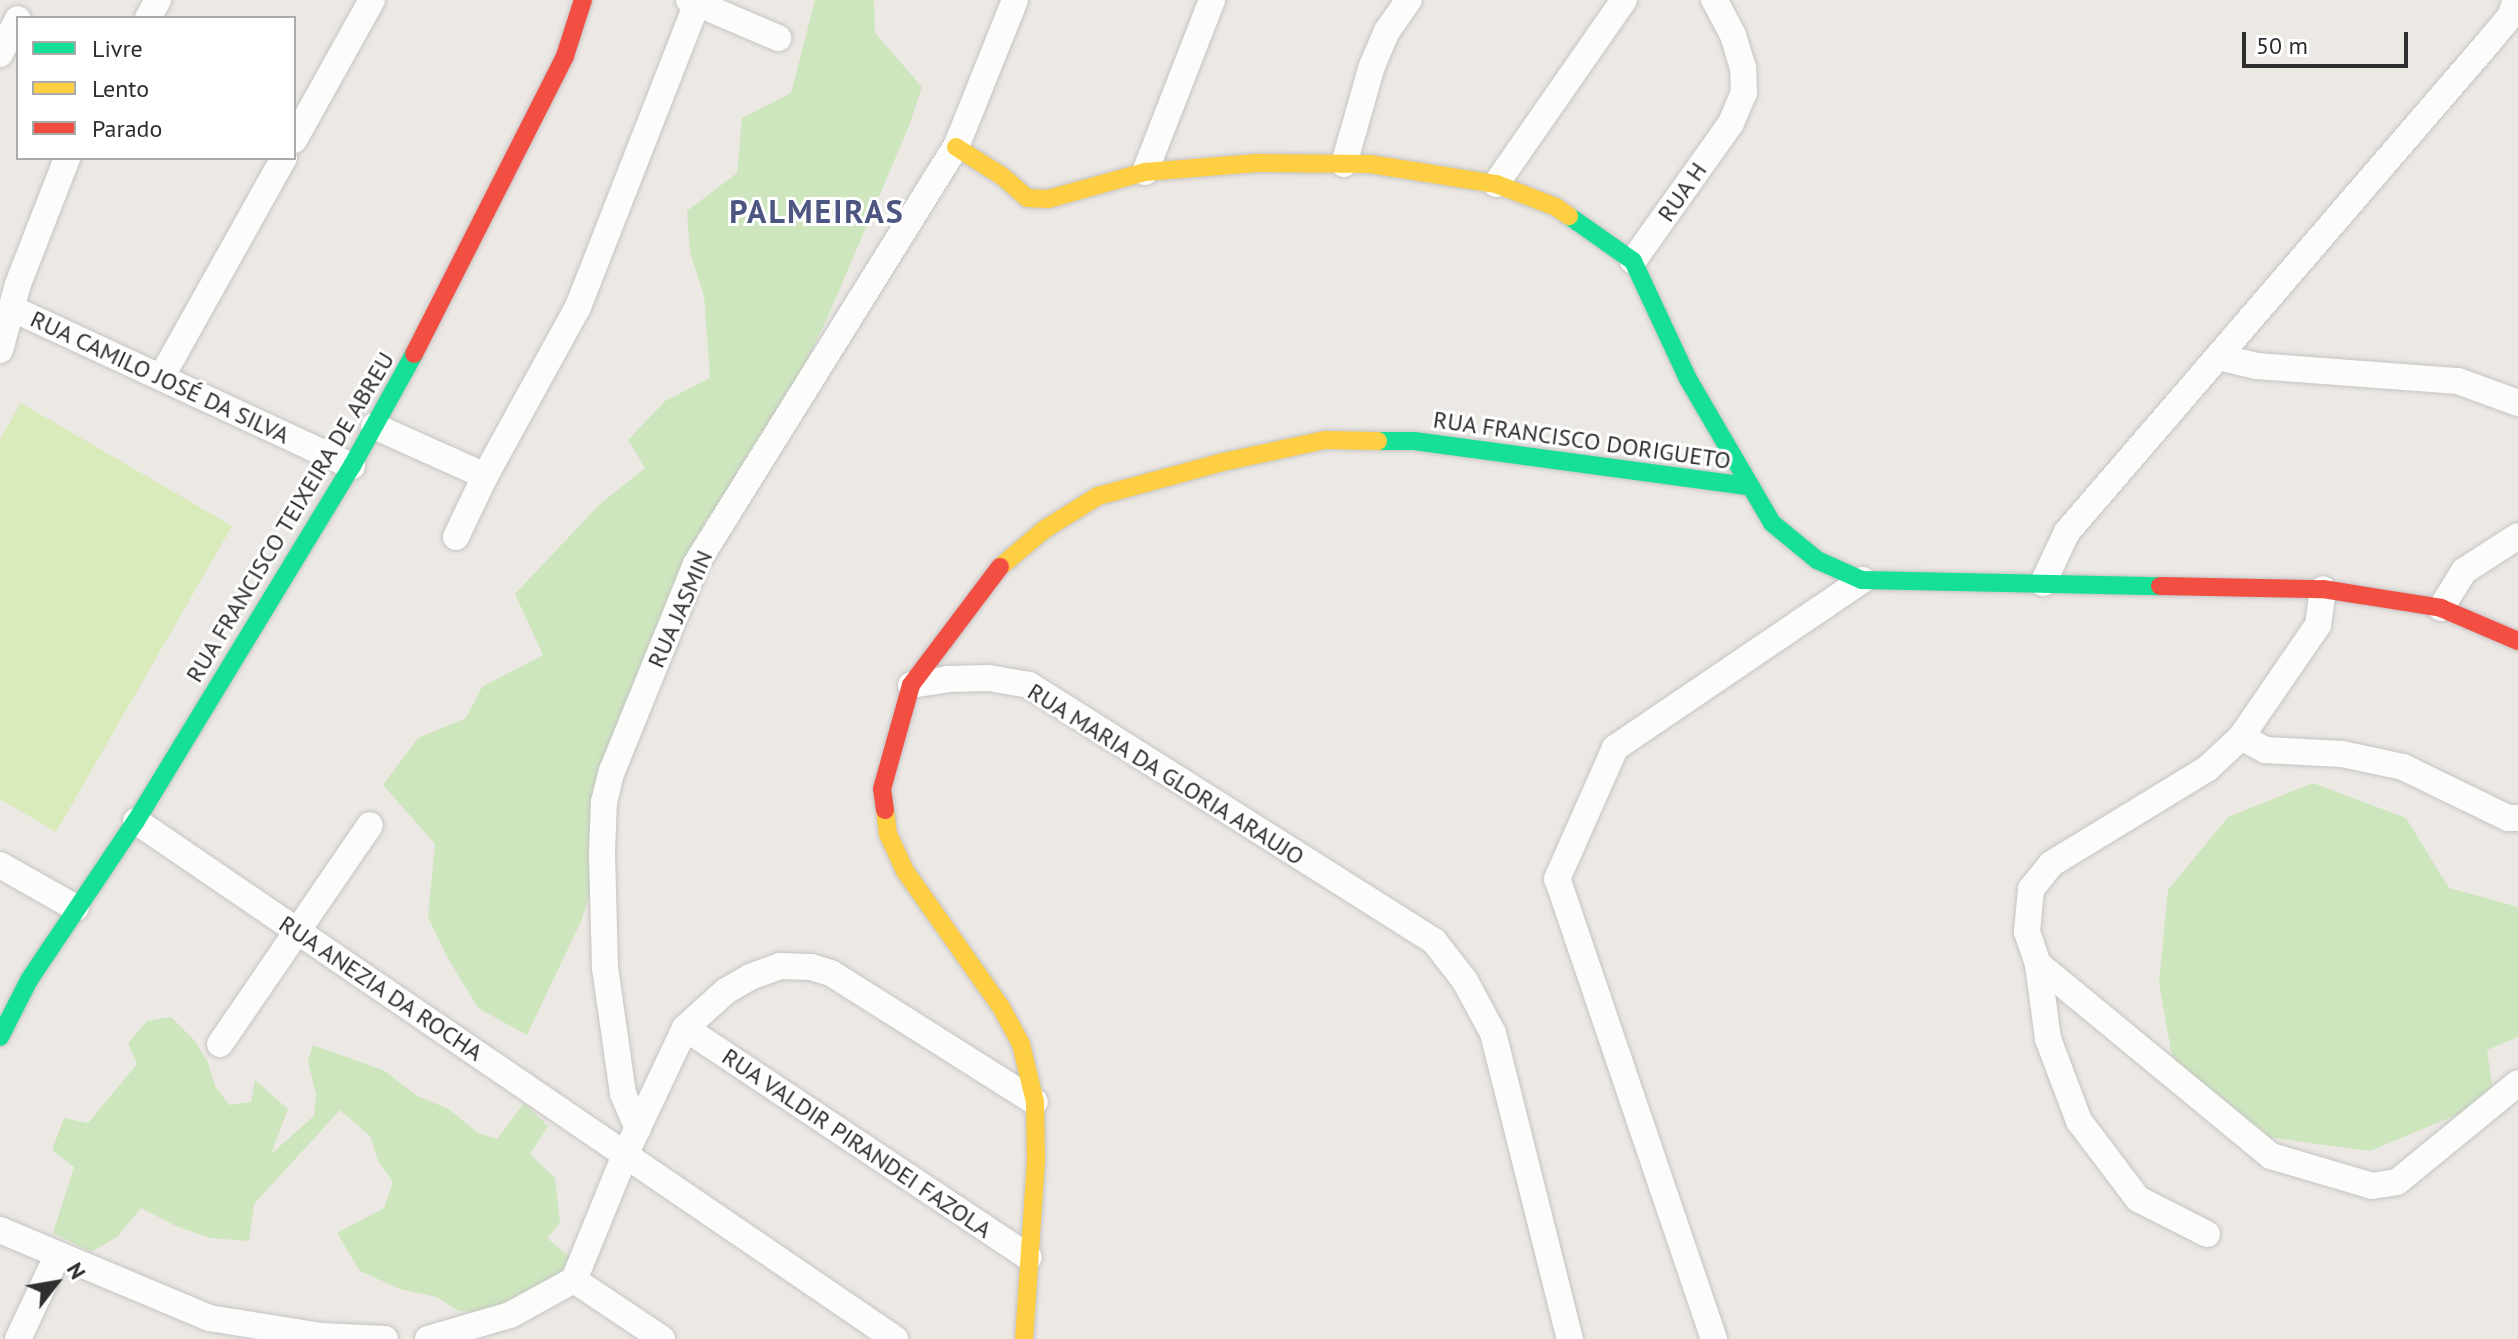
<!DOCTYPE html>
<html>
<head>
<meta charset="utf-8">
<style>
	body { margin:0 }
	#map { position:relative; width:2518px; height:1339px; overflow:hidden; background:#ece8e4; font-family:"PT Sans",sans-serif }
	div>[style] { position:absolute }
	.green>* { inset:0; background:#cee6be }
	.pitch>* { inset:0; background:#d9eabb }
	.roads { filter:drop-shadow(0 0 2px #c5c4c5) drop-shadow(0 0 2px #c5c4c5) }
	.street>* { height:26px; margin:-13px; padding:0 13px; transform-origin:13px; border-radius:13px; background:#fcfcfb }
	.fast>* { height:18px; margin:-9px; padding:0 9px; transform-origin:9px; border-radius:9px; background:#16e098 }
	.slow>* { height:18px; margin:-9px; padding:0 9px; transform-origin:9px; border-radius:9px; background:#ffcf43 }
	.jam>* { height:18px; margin:-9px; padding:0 9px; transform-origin:9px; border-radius:9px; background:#f24e42 }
	span { translate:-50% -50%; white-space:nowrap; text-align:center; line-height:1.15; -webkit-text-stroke:6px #fff; paint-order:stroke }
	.street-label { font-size:24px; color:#2e2e2e }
	.district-label { font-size:32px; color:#4d5680; font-weight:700; letter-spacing:2px }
	.legend { position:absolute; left:16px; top:16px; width:280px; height:144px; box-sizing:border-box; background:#fff; border:2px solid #ababab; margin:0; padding:10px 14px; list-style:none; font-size:24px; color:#2e2e2e }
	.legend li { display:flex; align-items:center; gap:16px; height:40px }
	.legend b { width:40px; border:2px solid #ababab }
	.north { position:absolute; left:16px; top:1243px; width:80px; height:80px; -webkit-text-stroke:6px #fff; paint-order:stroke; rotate:59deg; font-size:22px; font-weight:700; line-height:32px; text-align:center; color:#2e2e2e }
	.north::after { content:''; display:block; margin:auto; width:28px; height:36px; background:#2e2e2e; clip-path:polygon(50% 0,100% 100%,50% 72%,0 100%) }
	.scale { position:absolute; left:2242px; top:32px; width:166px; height:36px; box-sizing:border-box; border:4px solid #2e2e2e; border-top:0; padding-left:10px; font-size:24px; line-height:28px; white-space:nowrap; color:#2e2e2e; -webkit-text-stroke:6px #fff; paint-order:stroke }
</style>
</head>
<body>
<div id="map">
	<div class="green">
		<i style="clip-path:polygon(815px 0,874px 0,875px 33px,922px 87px,909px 126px,827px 319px,665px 641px,582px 919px,527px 1035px,478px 1008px,447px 957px,428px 917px,435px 844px,383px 785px,418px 738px,466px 718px,482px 687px,543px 655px,515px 594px,599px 505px,645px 468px,628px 440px,665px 401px,710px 378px,704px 296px,690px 252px,687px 211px,737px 173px,742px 118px,791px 93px)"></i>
		<i style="clip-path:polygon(2313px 783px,2406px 818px,2449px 888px,2518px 907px,2518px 1037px,2487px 1050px,2494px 1099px,2370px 1151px,2235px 1133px,2176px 1078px,2159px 983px,2168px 890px,2228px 817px)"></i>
		<i style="clip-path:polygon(171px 1017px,195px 1041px,208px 1063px,215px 1086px,229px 1105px,251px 1102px,255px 1080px,288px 1109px,271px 1154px,314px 1116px,316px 1095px,308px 1061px,313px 1045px,385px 1071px,417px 1096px,449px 1109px,478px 1133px,497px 1139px,524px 1103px,548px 1126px,530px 1154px,555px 1178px,560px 1223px,547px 1238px,580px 1266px,510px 1315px,458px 1311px,437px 1297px,400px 1289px,360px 1271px,337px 1233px,384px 1208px,393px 1182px,378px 1161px,370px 1136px,340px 1110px,254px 1204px,249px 1241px,210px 1238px,176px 1226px,141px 1208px,117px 1237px,91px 1252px,53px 1233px,74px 1167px,52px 1150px,64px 1118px,88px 1123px,137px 1064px,128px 1043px,147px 1021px)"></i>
	</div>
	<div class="pitch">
		<i style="clip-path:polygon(21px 403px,232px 526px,56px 832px,0 799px,0 439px)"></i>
	</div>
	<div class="roads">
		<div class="street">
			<i style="left:689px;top:0;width:97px;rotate:23.1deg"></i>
			<i style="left:148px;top:18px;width:21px;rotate:-61deg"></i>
			<i style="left:0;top:54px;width:39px;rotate:-63deg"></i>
			<i style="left:294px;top:140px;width:160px;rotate:-60.9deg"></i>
			<i style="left:1344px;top:164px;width:102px;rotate:-74.1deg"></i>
			<i style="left:1372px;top:66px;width:38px;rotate:-67deg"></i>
			<i style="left:1387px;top:31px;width:38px;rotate:-55deg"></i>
			<i style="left:1145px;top:172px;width:185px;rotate:-68.7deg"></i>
			<i style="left:1496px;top:184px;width:224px;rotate:-55.2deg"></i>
			<i style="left:1633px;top:261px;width:169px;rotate:-54.6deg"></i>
			<i style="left:1731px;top:123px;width:33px;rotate:-67deg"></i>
			<i style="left:1744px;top:93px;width:25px;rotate:-92deg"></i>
			<i style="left:1743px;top:68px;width:34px;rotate:-107deg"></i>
			<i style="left:1733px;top:35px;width:40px;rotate:-118deg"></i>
			<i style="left:11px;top:308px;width:376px;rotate:24.9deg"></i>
			<i style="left:0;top:350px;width:68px;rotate:-74.7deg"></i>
			<i style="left:18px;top:284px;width:135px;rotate:-68.7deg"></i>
			<i style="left:2218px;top:357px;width:40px;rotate:13deg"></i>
			<i style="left:2257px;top:366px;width:202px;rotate:4.3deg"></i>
			<i style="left:2458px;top:381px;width:64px;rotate:20.1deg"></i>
			<i style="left:162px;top:376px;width:250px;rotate:-60.8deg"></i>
			<i style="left:374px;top:426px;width:122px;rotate:24.2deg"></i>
			<i style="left:456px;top:537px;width:68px;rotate:-64.6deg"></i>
			<i style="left:485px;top:476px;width:193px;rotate:-61.2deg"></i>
			<i style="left:578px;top:307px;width:326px;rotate:-68.6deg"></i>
			<i style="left:2043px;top:583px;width:56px;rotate:-64.8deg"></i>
			<i style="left:2067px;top:532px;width:644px;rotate:-49.28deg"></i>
			<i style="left:2487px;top:44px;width:35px;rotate:-50deg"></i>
			<i style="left:2510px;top:17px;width:18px;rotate:-71deg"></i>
			<i style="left:2441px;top:608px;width:44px;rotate:-58.1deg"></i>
			<i style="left:2464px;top:571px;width:64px;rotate:-32.9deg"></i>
			<i style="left:911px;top:685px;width:36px;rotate:-9deg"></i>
			<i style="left:947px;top:679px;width:42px;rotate:-1.4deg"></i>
			<i style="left:989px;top:678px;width:41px;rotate:9.9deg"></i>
			<i style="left:1029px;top:685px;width:479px;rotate:32.3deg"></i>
			<i style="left:1434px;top:941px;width:51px;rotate:52.2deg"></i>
			<i style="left:1465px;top:981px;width:59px;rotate:61.7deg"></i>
			<i style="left:1493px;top:1033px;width:316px;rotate:75.9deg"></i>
			<i style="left:2241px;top:737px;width:27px;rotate:28deg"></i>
			<i style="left:2265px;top:750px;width:77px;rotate:3deg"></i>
			<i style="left:2342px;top:754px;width:62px;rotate:12deg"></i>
			<i style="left:2403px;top:767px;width:117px;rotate:25.9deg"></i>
			<i style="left:2508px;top:818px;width:10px"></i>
			<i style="left:136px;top:821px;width:919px;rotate:34.31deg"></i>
			<i style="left:0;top:865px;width:87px;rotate:29.5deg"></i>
			<i style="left:2038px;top:964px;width:302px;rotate:39.5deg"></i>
			<i style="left:2271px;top:1156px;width:105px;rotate:16.5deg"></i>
			<i style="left:2372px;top:1186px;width:25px;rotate:-9deg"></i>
			<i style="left:2397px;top:1182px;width:156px;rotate:-39.3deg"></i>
			<i style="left:685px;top:1028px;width:413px;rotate:33.7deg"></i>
			<i style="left:220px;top:1044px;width:265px;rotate:-55.6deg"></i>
			<i style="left:638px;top:1129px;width:38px;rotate:-113deg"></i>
			<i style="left:623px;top:1094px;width:127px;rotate:-98.1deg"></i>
			<i style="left:605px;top:968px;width:115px;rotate:-91.5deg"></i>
			<i style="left:602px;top:853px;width:51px;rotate:-87.8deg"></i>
			<i style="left:604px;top:802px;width:32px;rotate:-76deg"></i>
			<i style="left:612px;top:771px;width:223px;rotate:-67.9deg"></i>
			<i style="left:696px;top:564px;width:491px;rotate:-58.1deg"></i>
			<i style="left:956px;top:147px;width:158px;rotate:-68.1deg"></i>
			<i style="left:0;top:1230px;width:227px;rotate:22.8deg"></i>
			<i style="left:209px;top:1318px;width:114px;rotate:9.1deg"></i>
			<i style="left:322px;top:1336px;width:63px;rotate:2.7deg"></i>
			<i style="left:2207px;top:1234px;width:77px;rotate:-153.1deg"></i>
			<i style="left:2138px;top:1199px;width:98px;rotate:-127.1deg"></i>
			<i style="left:2079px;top:1121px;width:88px;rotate:-110.7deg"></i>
			<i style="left:2048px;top:1039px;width:76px;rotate:-97.6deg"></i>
			<i style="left:2038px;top:964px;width:34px;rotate:-109deg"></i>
			<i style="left:2027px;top:932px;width:43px;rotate:-84.7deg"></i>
			<i style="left:2031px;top:889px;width:32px;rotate:-51deg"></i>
			<i style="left:2051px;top:864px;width:184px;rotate:-31.4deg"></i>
			<i style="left:2208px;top:768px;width:45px;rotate:-43.2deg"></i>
			<i style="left:2241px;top:737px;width:136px;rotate:-55.5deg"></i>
			<i style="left:2318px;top:625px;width:36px;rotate:-82deg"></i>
			<i style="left:574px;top:1280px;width:106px;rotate:33.8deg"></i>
			<i style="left:18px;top:1339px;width:92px;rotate:-64.8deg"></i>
			<i style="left:428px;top:1339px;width:85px;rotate:-16.3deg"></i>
			<i style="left:510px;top:1315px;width:73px;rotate:-28.7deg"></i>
			<i style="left:574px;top:1280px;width:135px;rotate:-67.8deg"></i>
			<i style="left:625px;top:1155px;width:140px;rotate:-64.7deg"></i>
			<i style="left:685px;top:1028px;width:55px;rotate:-42.1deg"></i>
			<i style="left:726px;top:991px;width:28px;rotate:-30deg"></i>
			<i style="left:750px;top:977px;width:32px;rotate:-20deg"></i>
			<i style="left:780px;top:966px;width:31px;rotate:2deg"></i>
			<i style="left:811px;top:967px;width:21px;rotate:17deg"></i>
			<i style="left:831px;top:973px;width:241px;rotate:32.3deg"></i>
			<i style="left:1714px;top:1339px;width:486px;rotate:-108.8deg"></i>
			<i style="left:1557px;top:879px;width:143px;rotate:-66.1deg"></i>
			<i style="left:1615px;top:748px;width:299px;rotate:-34.2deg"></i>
		</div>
		<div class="fast">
			<i style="left:1569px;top:216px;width:78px;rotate:35.1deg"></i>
			<i style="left:1633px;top:261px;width:130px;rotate:65deg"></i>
			<i style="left:1688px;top:379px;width:167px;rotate:59.7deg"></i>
			<i style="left:1772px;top:523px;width:58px;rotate:39.4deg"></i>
			<i style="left:1817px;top:560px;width:49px;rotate:24deg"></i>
			<i style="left:1862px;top:580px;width:298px;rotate:1.2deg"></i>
			<i style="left:1378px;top:441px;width:36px"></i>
			<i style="left:1414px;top:441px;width:338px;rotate:7.7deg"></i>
			<i style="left:0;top:1037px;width:64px;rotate:-63deg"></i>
			<i style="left:29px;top:980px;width:192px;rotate:-56.1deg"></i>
			<i style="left:136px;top:821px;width:416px;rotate:-58.7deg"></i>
			<i style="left:352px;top:466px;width:128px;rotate:-61deg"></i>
		</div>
		<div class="slow">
			<i style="left:956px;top:147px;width:54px;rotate:32.2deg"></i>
			<i style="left:1002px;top:176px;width:33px;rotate:41deg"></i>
			<i style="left:1027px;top:198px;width:21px;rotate:3deg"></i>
			<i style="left:1048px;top:199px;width:101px;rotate:-15.6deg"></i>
			<i style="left:1145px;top:172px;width:112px;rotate:-4.6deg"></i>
			<i style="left:1257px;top:163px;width:113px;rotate:0.5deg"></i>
			<i style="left:1370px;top:164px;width:128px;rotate:9deg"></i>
			<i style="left:1496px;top:184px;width:64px;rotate:21deg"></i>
			<i style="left:1556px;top:207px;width:16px;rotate:35deg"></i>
			<i style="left:1000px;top:567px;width:59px;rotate:-40.2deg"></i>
			<i style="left:1045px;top:529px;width:62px;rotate:-31.9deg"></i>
			<i style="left:1098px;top:496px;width:130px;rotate:-15.2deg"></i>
			<i style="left:1223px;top:462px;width:104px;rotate:-12.2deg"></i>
			<i style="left:1325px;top:440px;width:53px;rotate:1.1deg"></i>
			<i style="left:885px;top:810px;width:24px;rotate:83deg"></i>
			<i style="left:888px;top:834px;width:41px;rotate:65.3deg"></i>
			<i style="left:905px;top:871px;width:166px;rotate:54.8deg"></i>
			<i style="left:1001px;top:1007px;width:42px;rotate:61.6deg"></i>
			<i style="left:1021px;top:1044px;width:60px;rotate:76.4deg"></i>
			<i style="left:1035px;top:1102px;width:58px;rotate:89deg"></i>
			<i style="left:1036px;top:1160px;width:179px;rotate:93.8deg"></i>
		</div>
		<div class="jam">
			<i style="left:414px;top:354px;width:334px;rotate:-63.1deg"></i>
			<i style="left:565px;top:56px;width:59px;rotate:-72.2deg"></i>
			<i style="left:2160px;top:586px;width:163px;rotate:1.1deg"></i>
			<i style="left:2323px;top:589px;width:120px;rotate:9.1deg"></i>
			<i style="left:2441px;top:608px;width:84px;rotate:23.2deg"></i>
			<i style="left:885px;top:810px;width:21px;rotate:-98deg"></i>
			<i style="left:882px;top:789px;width:108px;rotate:-74.4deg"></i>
			<i style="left:911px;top:685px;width:148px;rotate:-53deg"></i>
		</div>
	</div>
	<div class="street-label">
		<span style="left:1682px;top:192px;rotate:-55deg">RUA H</span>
		<span style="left:160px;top:377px;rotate:25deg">RUA CAMILO JOSÉ DA SILVA</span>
		<span style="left:1582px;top:440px;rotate:8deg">RUA FRANCISCO DORIGUETO</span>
		<span style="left:290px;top:517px;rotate:-59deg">RUA FRANCISCO TEIXEIRA DE ABREU</span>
		<span style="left:680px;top:609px;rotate:-66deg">RUA JASMIN</span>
		<span style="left:1166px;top:774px;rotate:32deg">RUA MARIA DA GLORIA ARAUJO</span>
		<span style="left:381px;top:988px;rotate:34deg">RUA ANEZIA DA ROCHA</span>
		<span style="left:857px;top:1143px;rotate:34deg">RUA VALDIR PIRANDEI FAZOLA</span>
	</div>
	<div class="district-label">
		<span style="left:817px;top:211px">PALMEIRAS</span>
	</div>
	<ul class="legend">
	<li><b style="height:10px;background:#16e098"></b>Livre</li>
	<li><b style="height:10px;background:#ffcf43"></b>Lento</li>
	<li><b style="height:10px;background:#f24e42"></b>Parado</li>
	</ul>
	<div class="north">N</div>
	<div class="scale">50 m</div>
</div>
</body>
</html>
